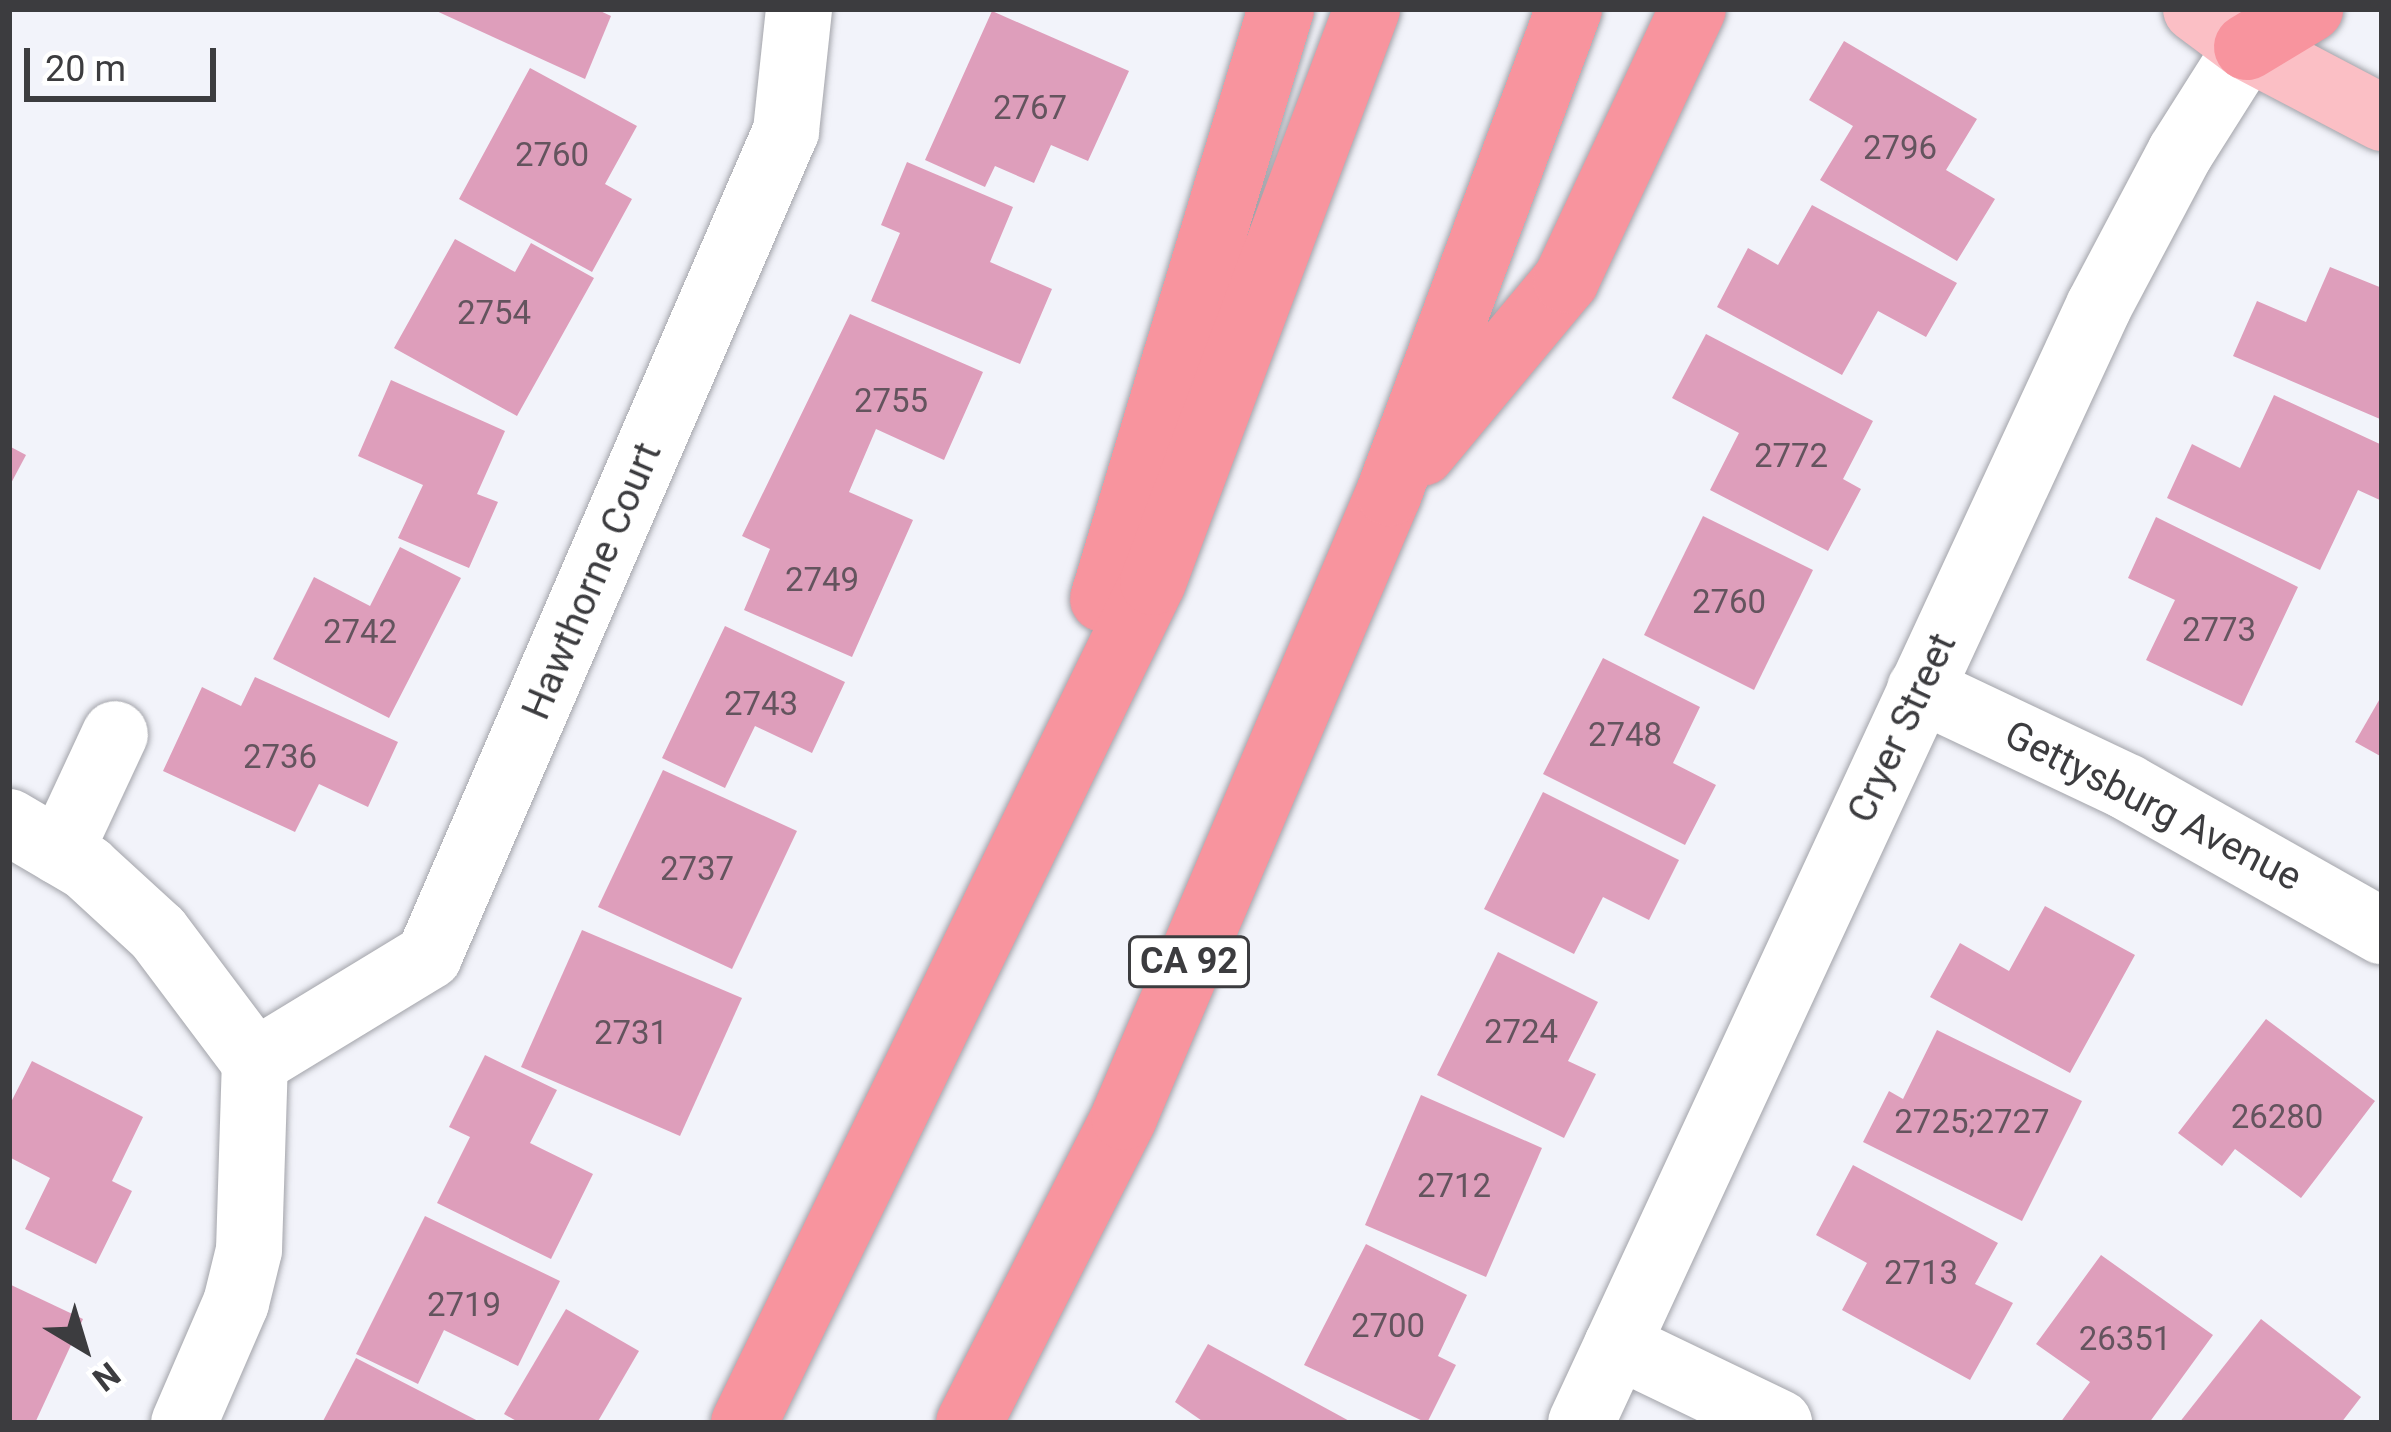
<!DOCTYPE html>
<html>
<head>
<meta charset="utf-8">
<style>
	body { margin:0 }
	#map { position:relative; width:2391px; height:1432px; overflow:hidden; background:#f2f3fa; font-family:Roboto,sans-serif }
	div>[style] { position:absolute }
	.building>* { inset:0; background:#de9ebb }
	.roads { filter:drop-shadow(0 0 3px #a3a4aa) drop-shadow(0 0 3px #a3a4aa) }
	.minor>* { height:66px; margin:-33px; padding:0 33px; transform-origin:33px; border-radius:33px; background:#fff }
	.major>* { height:66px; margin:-33px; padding:0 33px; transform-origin:33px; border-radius:33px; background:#fbbfc5 }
	.highway>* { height:66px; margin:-33px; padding:0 33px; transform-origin:33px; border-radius:33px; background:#f8949e }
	span { translate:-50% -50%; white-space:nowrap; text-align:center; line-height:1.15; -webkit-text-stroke:9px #fff; paint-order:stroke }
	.number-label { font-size:33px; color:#64545e }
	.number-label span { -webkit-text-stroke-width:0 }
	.shield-label span { padding:3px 9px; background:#fff; border:3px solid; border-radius:9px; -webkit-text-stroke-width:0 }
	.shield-label { font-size:36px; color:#3c3c3f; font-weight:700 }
	.street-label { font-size:39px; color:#3c3c3f }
	.frame { position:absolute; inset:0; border:12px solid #3c3c3f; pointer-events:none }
	.north { position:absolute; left:24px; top:1288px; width:120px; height:120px; -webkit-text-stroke:9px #fff; paint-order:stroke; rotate:142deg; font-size:33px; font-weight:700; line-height:48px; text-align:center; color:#3c3c3f }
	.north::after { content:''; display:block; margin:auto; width:42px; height:54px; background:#3c3c3f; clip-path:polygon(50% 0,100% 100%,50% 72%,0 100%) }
	.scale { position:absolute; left:24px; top:48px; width:192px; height:54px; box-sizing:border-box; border:6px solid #3c3c3f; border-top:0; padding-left:15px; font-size:36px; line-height:42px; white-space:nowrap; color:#3c3c3f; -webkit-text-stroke:9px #fff; paint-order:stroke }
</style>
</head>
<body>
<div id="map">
	<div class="building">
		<i style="clip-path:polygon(432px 9px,596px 9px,611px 16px,585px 79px)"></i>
		<i style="clip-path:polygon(992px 11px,1129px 71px,1088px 161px,1051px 145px,1034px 183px,995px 166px,985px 187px,925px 160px)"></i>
		<i style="clip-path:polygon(1844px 41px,1977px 119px,1946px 170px,1995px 199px,1957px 261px,1820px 180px,1853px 126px,1809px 100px)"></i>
		<i style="clip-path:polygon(530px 68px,637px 126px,605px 184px,632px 199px,592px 272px,459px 199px)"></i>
		<i style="clip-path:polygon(907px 162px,1013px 207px,990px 262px,1052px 289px,1020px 364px,871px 301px,900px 233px,881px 225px)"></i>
		<i style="clip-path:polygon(1812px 205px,1957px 283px,1926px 337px,1878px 311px,1842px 375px,1717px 307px,1748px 248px,1778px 265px)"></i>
		<i style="clip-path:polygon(455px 239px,515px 272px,531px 243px,594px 278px,517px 416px,394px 348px)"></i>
		<i style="clip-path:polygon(2330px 267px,2382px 288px,2380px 419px,2233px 356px,2257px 301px,2306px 322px)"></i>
		<i style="clip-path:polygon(850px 314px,983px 372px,944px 460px,876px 429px,849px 492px,913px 520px,852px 657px,744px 610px,770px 549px,742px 536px)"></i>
		<i style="clip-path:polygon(1706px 334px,1873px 421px,1843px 479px,1861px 489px,1828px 551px,1710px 490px,1739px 433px,1672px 398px)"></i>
		<i style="clip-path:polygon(391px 380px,505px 431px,477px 494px,498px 502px,469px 568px,398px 538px,423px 485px,358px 456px)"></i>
		<i style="clip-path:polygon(2274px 395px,2382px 445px,2382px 501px,2358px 490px,2320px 570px,2167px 498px,2192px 444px,2240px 468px)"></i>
		<i style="clip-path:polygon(9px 446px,26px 455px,9px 487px)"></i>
		<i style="clip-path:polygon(1703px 516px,1813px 570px,1754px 690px,1644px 635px)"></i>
		<i style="clip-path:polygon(2156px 517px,2298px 587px,2242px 706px,2146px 660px,2175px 600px,2128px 578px)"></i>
		<i style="clip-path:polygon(400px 547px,461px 578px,389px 718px,273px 659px,314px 577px,370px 606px)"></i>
		<i style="clip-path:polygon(725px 626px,845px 682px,812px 753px,755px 726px,725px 788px,662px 758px)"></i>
		<i style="clip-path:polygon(1603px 658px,1700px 707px,1673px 763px,1716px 785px,1685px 845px,1543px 774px)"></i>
		<i style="clip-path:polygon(255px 677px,398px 742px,368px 807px,319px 784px,295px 832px,163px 771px,202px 687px,241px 706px)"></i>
		<i style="clip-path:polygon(2382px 695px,2382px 757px,2355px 742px)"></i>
		<i style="clip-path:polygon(663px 770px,797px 831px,732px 969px,598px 907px)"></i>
		<i style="clip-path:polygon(1543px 792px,1679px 860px,1649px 920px,1603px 897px,1574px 954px,1484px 909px)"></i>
		<i style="clip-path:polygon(2045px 906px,2135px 955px,2070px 1073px,1930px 997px,1960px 943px,2009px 971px)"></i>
		<i style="clip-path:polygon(582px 930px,742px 998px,680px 1136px,521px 1067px)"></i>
		<i style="clip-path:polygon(1498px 952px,1598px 1002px,1568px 1061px,1596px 1074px,1564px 1138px,1437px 1075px)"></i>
		<i style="clip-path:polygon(2266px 1019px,2375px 1101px,2301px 1198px,2235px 1149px,2222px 1166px,2178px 1133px)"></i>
		<i style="clip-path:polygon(1937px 1030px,2082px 1101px,2022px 1221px,1863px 1142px,1889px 1091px,1903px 1099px)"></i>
		<i style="clip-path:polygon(485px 1055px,557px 1090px,530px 1143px,593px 1174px,551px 1259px,437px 1203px,470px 1137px,449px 1127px)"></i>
		<i style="clip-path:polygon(32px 1061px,143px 1117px,112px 1181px,132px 1191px,96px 1264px,25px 1229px,50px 1178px,9px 1157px,9px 1106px)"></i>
		<i style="clip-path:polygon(1421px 1095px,1542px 1148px,1486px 1277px,1365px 1225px)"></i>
		<i style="clip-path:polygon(1853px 1165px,1998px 1243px,1975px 1284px,2013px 1303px,1970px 1380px,1842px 1310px,1867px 1263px,1816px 1235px)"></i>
		<i style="clip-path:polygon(425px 1216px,560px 1281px,518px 1366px,444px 1330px,418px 1384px,356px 1354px)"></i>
		<i style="clip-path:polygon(1366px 1244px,1467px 1295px,1438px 1356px,1456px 1365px,1427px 1423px,1304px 1365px)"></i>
		<i style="clip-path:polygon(2101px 1255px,2213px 1335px,2149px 1423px,2060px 1423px,2090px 1382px,2036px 1344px)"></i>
		<i style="clip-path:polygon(9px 1284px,83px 1319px,35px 1423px,9px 1423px)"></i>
		<i style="clip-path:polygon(566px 1309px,639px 1351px,597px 1423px,520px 1423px,504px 1414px)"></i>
		<i style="clip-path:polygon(2261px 1319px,2361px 1397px,2341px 1423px,2179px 1423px)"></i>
		<i style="clip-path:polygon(1208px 1344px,1353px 1423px,1205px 1423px,1175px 1402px)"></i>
		<i style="clip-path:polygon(356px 1358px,482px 1423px,322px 1423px)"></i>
	</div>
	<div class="roads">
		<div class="minor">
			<i style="left:1920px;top:689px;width:229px;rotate:25.3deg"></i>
			<i style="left:2127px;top:787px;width:293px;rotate:29.5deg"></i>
			<i style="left:9px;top:822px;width:91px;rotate:30.5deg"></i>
			<i style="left:87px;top:868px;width:96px;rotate:42.5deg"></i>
			<i style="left:158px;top:933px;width:161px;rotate:53.1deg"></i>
			<i style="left:60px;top:852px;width:130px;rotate:-65deg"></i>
			<i style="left:255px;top:1062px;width:204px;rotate:-31.3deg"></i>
			<i style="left:429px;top:956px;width:899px;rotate:-66.6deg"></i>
			<i style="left:786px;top:131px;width:123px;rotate:-83.9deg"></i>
			<i style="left:1617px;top:1345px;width:180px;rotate:25.7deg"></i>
			<i style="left:184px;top:1423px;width:131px;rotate:-66.6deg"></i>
			<i style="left:236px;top:1303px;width:55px;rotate:-76.2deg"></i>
			<i style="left:249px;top:1250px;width:188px;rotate:-88.2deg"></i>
			<i style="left:1581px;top:1423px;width:1231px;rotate:-65.12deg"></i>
			<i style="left:2099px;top:306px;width:173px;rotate:-62.1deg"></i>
			<i style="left:2180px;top:153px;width:125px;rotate:-57.7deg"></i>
		</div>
		<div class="major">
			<i style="left:2196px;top:9px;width:64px;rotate:36.7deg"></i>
			<i style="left:2247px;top:47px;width:153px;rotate:27.7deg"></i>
		</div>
		<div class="highway">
			<i style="left:2247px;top:47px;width:74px;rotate:-31.1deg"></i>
			<i style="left:1422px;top:453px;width:225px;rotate:-50.2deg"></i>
			<i style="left:1566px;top:280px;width:299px;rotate:-64.9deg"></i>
			<i style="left:1103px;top:599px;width:616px;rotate:-73.21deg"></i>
			<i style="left:744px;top:1423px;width:935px;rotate:-64.07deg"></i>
			<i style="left:1153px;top:582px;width:612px;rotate:-69.52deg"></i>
			<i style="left:969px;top:1423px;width:343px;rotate:-63.1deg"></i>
			<i style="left:1124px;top:1117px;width:678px;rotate:-66.99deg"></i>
			<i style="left:1389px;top:493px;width:516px;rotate:-69.6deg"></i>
		</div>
	</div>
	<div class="number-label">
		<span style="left:1030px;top:108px">2767</span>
		<span style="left:1900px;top:148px">2796</span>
		<span style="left:552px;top:155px">2760</span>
		<span style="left:494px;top:313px">2754</span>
		<span style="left:891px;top:401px">2755</span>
		<span style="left:1791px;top:456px">2772</span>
		<span style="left:822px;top:580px">2749</span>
		<span style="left:1729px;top:602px">2760</span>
		<span style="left:2219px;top:630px">2773</span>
		<span style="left:360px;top:632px">2742</span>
		<span style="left:761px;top:704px">2743</span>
		<span style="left:1625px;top:735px">2748</span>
		<span style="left:280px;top:757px">2736</span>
		<span style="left:697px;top:869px">2737</span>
		<span style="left:1521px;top:1032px">2724</span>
		<span style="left:631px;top:1033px">2731</span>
		<span style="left:2277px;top:1117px">26280</span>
		<span style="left:1972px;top:1122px">2725;2727</span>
		<span style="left:1454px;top:1186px">2712</span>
		<span style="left:1921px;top:1273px">2713</span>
		<span style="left:464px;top:1305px">2719</span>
		<span style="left:1388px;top:1326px">2700</span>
		<span style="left:2125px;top:1339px">26351</span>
	</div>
	<div class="shield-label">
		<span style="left:1189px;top:962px">CA 92</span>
	</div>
	<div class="street-label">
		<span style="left:592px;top:581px;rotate:-67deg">Hawthorne Court</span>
		<span style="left:1902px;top:728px;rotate:-65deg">Cryer Street</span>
		<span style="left:2153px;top:806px;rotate:27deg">Gettysburg Avenue</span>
	</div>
	<div class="frame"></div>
	<div class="north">N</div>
	<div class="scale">20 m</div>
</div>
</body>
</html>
